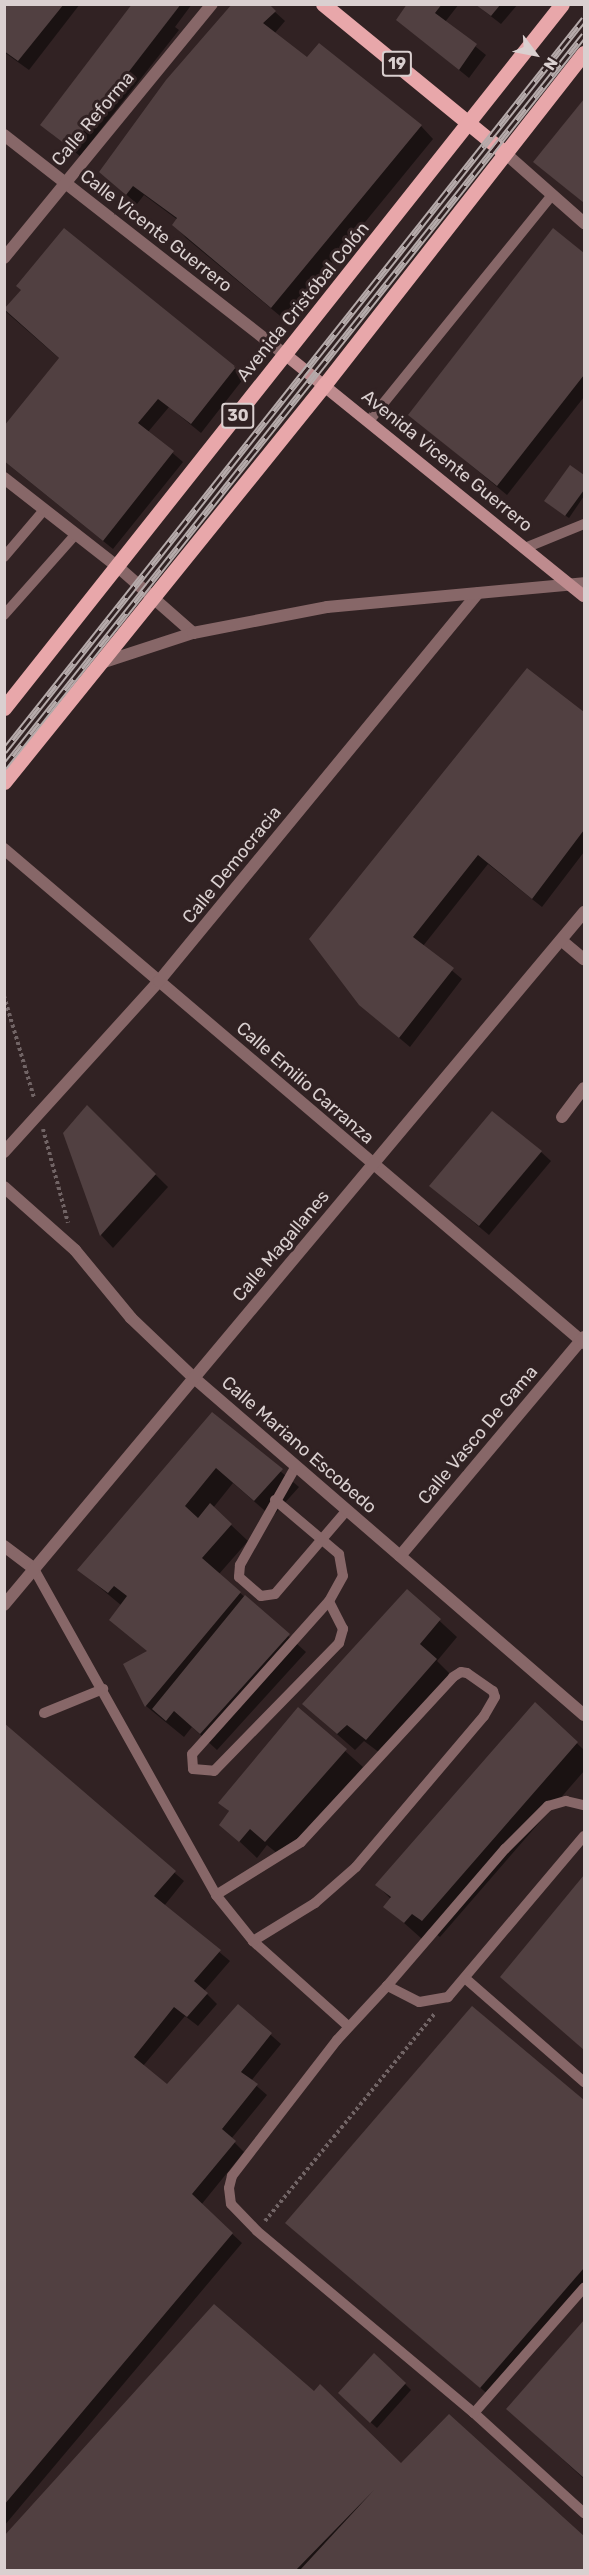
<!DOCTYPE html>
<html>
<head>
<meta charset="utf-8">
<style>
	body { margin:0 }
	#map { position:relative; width:589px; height:2575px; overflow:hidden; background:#312223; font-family:Rubik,sans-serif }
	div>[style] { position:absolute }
	.shadow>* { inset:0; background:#0007 }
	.building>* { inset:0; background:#514041 }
	.path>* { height:4px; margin-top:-2px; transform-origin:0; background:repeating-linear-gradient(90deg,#716465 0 3px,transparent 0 6px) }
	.service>* { height:10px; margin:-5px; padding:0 5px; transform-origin:5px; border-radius:5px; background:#876768 }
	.minor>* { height:12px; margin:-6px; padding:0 6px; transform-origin:6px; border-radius:6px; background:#876768 }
	.tertiary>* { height:12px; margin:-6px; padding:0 6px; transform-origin:6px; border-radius:6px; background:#876768 }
	.secondary>* { height:12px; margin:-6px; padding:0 6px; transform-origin:6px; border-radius:6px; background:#be8b8e }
	.primary>* { height:15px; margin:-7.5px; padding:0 7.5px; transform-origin:7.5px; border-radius:7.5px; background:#e8a7aa }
	.rail>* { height:7px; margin-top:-3.5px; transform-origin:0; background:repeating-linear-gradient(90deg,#312223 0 14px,#b5aaaa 0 28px); box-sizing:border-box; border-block:2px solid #b5aaaa }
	span { translate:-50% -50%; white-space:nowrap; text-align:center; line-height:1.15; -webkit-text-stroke:6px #312223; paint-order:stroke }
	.shield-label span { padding:2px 4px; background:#312223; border:2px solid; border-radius:4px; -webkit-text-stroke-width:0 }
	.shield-label { font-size:16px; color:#dad0d0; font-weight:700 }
	.street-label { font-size:18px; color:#dad0d0 }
	.frame { position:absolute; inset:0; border:6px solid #dad0d0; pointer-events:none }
	.north { position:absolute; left:505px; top:24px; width:60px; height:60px; -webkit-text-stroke:4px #312223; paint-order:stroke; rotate:122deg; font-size:16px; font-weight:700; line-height:24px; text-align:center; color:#dad0d0 }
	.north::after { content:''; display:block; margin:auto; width:21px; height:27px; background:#dad0d0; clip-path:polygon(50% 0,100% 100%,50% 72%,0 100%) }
</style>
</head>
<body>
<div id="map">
	<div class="shadow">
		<i style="clip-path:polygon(4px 4px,80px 4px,29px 70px,4px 52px)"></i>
		<i style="clip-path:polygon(134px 4px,192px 4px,175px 27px,179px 30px,80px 156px,52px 134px)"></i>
		<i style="clip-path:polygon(409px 4px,459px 4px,445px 22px,486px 55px,469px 78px,398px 20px)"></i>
		<i style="clip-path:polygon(475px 4px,518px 4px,501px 24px)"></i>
		<i style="clip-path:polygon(275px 12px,285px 21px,274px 34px,307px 60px,421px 126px,433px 139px,285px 320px,186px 238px,174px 225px,178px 220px,144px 195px,137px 204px,101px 172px)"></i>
		<i style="clip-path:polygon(584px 100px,584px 203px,535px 162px)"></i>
		<i style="clip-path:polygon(553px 230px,584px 255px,584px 397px,507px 495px,410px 415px)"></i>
		<i style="clip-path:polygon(23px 290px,235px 368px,244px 378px,201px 433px,169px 407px,148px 432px,183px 462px,113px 549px,4px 461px,60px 359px,5px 311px)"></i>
		<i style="clip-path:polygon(570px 467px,584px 477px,584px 496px,569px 518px,549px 504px)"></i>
		<i style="clip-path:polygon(528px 670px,584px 714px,584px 852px,542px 907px,488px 864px,423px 946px,462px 979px,410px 1047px,371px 1014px)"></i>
		<i style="clip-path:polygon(87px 1107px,168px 1187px,113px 1248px,101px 1235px,65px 1133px)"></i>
		<i style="clip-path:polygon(541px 1152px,551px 1161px,489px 1235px,441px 1195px)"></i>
		<i style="clip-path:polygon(212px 1414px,299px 1487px,272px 1517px,233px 1483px,213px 1508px,248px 1541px,219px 1574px,306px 1652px,217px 1750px,192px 1727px,184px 1737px,146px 1706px,125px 1665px,154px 1655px,111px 1620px,122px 1606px,79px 1570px)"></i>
		<i style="clip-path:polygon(407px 1591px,457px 1637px,437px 1661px,453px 1677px,384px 1756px,364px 1741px,355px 1750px,321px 1720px)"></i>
		<i style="clip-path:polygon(535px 1704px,584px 1750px,584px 1771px,440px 1937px,429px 1929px,422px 1939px,385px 1906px,391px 1899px,377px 1885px)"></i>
		<i style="clip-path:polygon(298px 1709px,363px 1767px,283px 1858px,267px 1845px,257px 1858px,221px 1824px,230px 1812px,220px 1803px)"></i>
		<i style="clip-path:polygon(4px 1725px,184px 1881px,164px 1906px,230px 1961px,204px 1991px,217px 2004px,198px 2026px,185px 2016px,143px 2066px,167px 2086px,238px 2006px,281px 2044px,251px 2081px,267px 2095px,231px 2139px,244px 2152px,201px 2205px,242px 2243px,4px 2526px)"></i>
		<i style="clip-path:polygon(584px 1877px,584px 2049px,502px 1977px)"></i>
		<i style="clip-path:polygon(473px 2008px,584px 2102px,584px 2289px,490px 2396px,297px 2232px)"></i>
		<i style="clip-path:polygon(584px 2323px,584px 2479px,508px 2409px)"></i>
		<i style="clip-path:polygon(405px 2384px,411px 2390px,377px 2428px,346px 2400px)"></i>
		<i style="clip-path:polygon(314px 2393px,401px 2465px,449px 2416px,584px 2538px,584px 2570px,4px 2570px,4px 2539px)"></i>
	</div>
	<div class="building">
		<i style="clip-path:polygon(4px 4px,64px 4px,18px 61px,4px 51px)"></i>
		<i style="clip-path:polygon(132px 4px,181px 4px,70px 148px,40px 125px)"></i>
		<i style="clip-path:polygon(232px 4px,269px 4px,276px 11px,263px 23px,307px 57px,319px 43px,422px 125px,271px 308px,172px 225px,177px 218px,133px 186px,126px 195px,99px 172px,166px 80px)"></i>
		<i style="clip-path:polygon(407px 4px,442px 4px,435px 13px,477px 44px,459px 70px,396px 20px)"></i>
		<i style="clip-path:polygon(476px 5px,500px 5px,491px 16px)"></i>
		<i style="clip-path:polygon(584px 99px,584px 203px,533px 162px)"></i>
		<i style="clip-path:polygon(64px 228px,236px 367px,191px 424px,158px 399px,138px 423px,174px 451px,103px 541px,4px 461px,4px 426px,59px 358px,4px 309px,21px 290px,16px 286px)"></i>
		<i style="clip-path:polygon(553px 228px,584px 253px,584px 375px,497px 486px,408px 415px)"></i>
		<i style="clip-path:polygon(570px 465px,584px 475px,584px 490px,565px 516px,544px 501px)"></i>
		<i style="clip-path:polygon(527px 668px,584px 712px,584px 830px,532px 899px,478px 855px,413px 937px,454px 968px,399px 1038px,359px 1005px,309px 939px)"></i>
		<i style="clip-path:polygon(87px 1105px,156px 1174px,100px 1236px,63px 1133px)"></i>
		<i style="clip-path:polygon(492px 1111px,542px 1151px,479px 1226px,429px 1186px)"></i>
		<i style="clip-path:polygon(212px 1412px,283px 1469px,254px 1501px,216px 1468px,185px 1506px,198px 1518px,210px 1503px,232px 1524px,202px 1558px,241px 1592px,145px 1707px,123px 1664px,147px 1651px,109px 1620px,127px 1596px,114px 1586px,108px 1593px,77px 1570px)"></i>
		<i style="clip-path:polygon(407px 1589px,441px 1619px,420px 1644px,437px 1659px,366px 1740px,347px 1725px,337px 1734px,302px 1704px)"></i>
		<i style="clip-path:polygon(245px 1595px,290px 1634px,200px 1734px,174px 1711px,166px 1721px,152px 1709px)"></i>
		<i style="clip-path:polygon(535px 1702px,578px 1742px,422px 1921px,412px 1914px,404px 1923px,383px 1907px,391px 1897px,375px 1885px)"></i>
		<i style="clip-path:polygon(298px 1707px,347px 1749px,265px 1842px,250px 1829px,239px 1842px,219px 1825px,229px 1811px,218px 1803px)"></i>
		<i style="clip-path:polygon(4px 1723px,176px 1871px,154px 1896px,221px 1950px,194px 1981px,208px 1993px,187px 2017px,174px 2007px,134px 2057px,167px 2084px,238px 2004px,272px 2033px,241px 2072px,258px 2084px,222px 2129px,236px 2141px,192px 2194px,233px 2233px,4px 2505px)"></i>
		<i style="clip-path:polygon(584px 1875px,584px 2050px,500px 1977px)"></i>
		<i style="clip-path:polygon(472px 2006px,584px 2100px,584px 2268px,480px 2388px,285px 2223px)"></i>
		<i style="clip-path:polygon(214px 2304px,314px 2391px,320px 2384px,401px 2463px,449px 2414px,584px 2536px,584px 2570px,300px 2570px,374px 2490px,296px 2570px,4px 2570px,4px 2536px)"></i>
		<i style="clip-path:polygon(584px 2320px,584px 2478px,506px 2409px)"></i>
		<i style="clip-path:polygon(374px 2353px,406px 2383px,370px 2423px,338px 2393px)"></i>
	</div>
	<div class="path">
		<i style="left:4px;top:996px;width:106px;rotate:73.6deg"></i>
		<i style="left:43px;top:1129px;width:97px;rotate:75.1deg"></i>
		<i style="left:265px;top:2221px;width:269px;rotate:-50.7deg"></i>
	</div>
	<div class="service">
		<i style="left:369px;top:421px;width:291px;rotate:-51deg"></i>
		<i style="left:525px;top:548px;width:64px;rotate:-22.1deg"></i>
		<i style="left:4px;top:557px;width:62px;rotate:-49.6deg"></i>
		<i style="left:4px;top:615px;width:108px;rotate:-48.4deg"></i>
		<i style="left:296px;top:1466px;width:114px;rotate:119.5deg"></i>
		<i style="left:240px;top:1565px;width:12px;rotate:95deg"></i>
		<i style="left:239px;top:1577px;width:29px;rotate:41deg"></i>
		<i style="left:261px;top:1596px;width:14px;rotate:-8deg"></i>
		<i style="left:275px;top:1594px;width:111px;rotate:-49.4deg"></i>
		<i style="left:275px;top:1500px;width:84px;rotate:40.2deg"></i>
		<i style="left:339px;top:1554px;width:22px;rotate:80deg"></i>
		<i style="left:343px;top:1576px;width:29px;rotate:119deg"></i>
		<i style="left:329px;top:1601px;width:205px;rotate:131.8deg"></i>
		<i style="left:192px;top:1754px;width:15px;rotate:86deg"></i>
		<i style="left:193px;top:1769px;width:21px;rotate:5deg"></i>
		<i style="left:214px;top:1771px;width:179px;rotate:-45.7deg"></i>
		<i style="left:339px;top:1643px;width:15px;rotate:-74deg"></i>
		<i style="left:343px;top:1629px;width:31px;rotate:-117deg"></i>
		<i style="left:34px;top:1569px;width:373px;rotate:60.8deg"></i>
		<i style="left:216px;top:1895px;width:59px;rotate:51.2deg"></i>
		<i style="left:253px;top:1941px;width:127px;rotate:41.8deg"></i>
		<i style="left:44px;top:1713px;width:64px;rotate:-22.1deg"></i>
		<i style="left:584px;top:1836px;width:211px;rotate:130.2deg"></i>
		<i style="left:448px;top:1997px;width:29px;rotate:170deg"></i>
		<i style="left:419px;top:2002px;width:36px;rotate:-153deg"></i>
		<i style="left:387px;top:1986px;width:74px;rotate:132.8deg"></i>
		<i style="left:337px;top:2040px;width:172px;rotate:127.7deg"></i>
		<i style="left:232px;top:2176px;width:12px;rotate:104deg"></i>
		<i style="left:229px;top:2188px;width:16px;rotate:83deg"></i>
		<i style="left:231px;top:2204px;width:37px;rotate:46deg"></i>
		<i style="left:257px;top:2231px;width:283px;rotate:40deg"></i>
		<i style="left:474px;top:2413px;width:149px;rotate:42.3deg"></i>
		<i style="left:216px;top:1895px;width:100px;rotate:-31.9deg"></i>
		<i style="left:301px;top:1842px;width:224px;rotate:-47.3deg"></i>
		<i style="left:453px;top:1677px;width:9px;rotate:-32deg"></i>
		<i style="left:461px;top:1672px;width:6px;rotate:9deg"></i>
		<i style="left:467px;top:1673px;width:32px;rotate:35deg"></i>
		<i style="left:493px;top:1691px;width:6px;rotate:72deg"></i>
		<i style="left:495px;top:1697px;width:22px;rotate:120deg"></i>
		<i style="left:484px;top:1716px;width:198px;rotate:130.3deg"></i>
		<i style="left:356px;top:1867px;width:55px;rotate:138.7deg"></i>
		<i style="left:315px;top:1903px;width:73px;rotate:148.5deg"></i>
		<i style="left:466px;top:1979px;width:157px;rotate:41.1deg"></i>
		<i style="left:387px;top:1986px;width:181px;rotate:-49.3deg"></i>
		<i style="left:505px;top:1849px;width:61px;rotate:-45deg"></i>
		<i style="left:548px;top:1806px;width:19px;rotate:-16deg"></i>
		<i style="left:566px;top:1801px;width:18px;rotate:13deg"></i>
		<i style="left:474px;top:2413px;width:167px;rotate:-48.7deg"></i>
	</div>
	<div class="minor">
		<i style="left:505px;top:153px;width:106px;rotate:41.5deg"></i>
		<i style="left:4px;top:478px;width:145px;rotate:38deg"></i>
		<i style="left:4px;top:849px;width:762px;rotate:40.42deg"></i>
		<i style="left:561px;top:940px;width:30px;rotate:40deg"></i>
		<i style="left:562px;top:1117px;width:36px;rotate:-53deg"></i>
		<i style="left:4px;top:1152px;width:231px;rotate:-47.8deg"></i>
		<i style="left:159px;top:981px;width:502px;rotate:-50.57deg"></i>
		<i style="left:4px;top:1187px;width:95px;rotate:41.6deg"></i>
		<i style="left:75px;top:1250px;width:88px;rotate:50.5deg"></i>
		<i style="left:131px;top:1318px;width:86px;rotate:43.6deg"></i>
		<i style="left:193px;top:1377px;width:517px;rotate:40.84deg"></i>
		<i style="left:4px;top:1546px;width:38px;rotate:37deg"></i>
		<i style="left:400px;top:1556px;width:286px;rotate:-50deg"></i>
	</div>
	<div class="tertiary">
		<i style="left:4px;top:135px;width:358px;rotate:38deg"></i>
		<i style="left:4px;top:258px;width:328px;rotate:-50.7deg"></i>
		<i style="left:118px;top:567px;width:100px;rotate:41.3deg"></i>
		<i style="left:101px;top:663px;width:97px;rotate:-18.1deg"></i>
		<i style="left:193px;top:633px;width:136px;rotate:-11deg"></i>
		<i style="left:327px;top:607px;width:258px;rotate:-5.3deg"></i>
		<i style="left:4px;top:1605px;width:904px;rotate:-50.07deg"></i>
	</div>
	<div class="secondary">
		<i style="left:286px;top:355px;width:383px;rotate:39deg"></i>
	</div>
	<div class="primary">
		<i style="left:323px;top:4px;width:235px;rotate:39.3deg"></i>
		<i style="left:4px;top:708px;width:898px;rotate:-51.6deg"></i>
		<i style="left:4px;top:782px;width:511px;rotate:-51.11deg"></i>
		<i style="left:325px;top:384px;width:420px;rotate:-52deg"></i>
	</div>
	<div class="rail">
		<i style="left:4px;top:751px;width:934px;rotate:-51.61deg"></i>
		<i style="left:4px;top:767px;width:934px;rotate:-51.61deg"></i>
	</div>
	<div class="shield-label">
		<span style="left:397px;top:64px">19</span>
		<span style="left:238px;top:416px">30</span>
	</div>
	<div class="street-label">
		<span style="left:93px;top:119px;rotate:-50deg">Calle Reforma</span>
		<span style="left:156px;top:231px;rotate:38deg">Calle Vicente Guerrero</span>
		<span style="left:303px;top:302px;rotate:-51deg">Avenida Cristóbal Colón</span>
		<span style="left:447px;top:461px;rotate:39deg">Avenida Vicente Guerrero</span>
		<span style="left:232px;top:865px;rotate:-51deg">Calle Democracia</span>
		<span style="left:305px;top:1083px;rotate:41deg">Calle Emilio Carranza</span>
		<span style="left:281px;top:1246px;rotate:-50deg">Calle Magallanes</span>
		<span style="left:478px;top:1435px;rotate:-50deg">Calle Vasco De Gama</span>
		<span style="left:299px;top:1445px;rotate:41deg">Calle Mariano Escobedo</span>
	</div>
	<div class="frame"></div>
	<div class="north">N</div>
</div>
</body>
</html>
